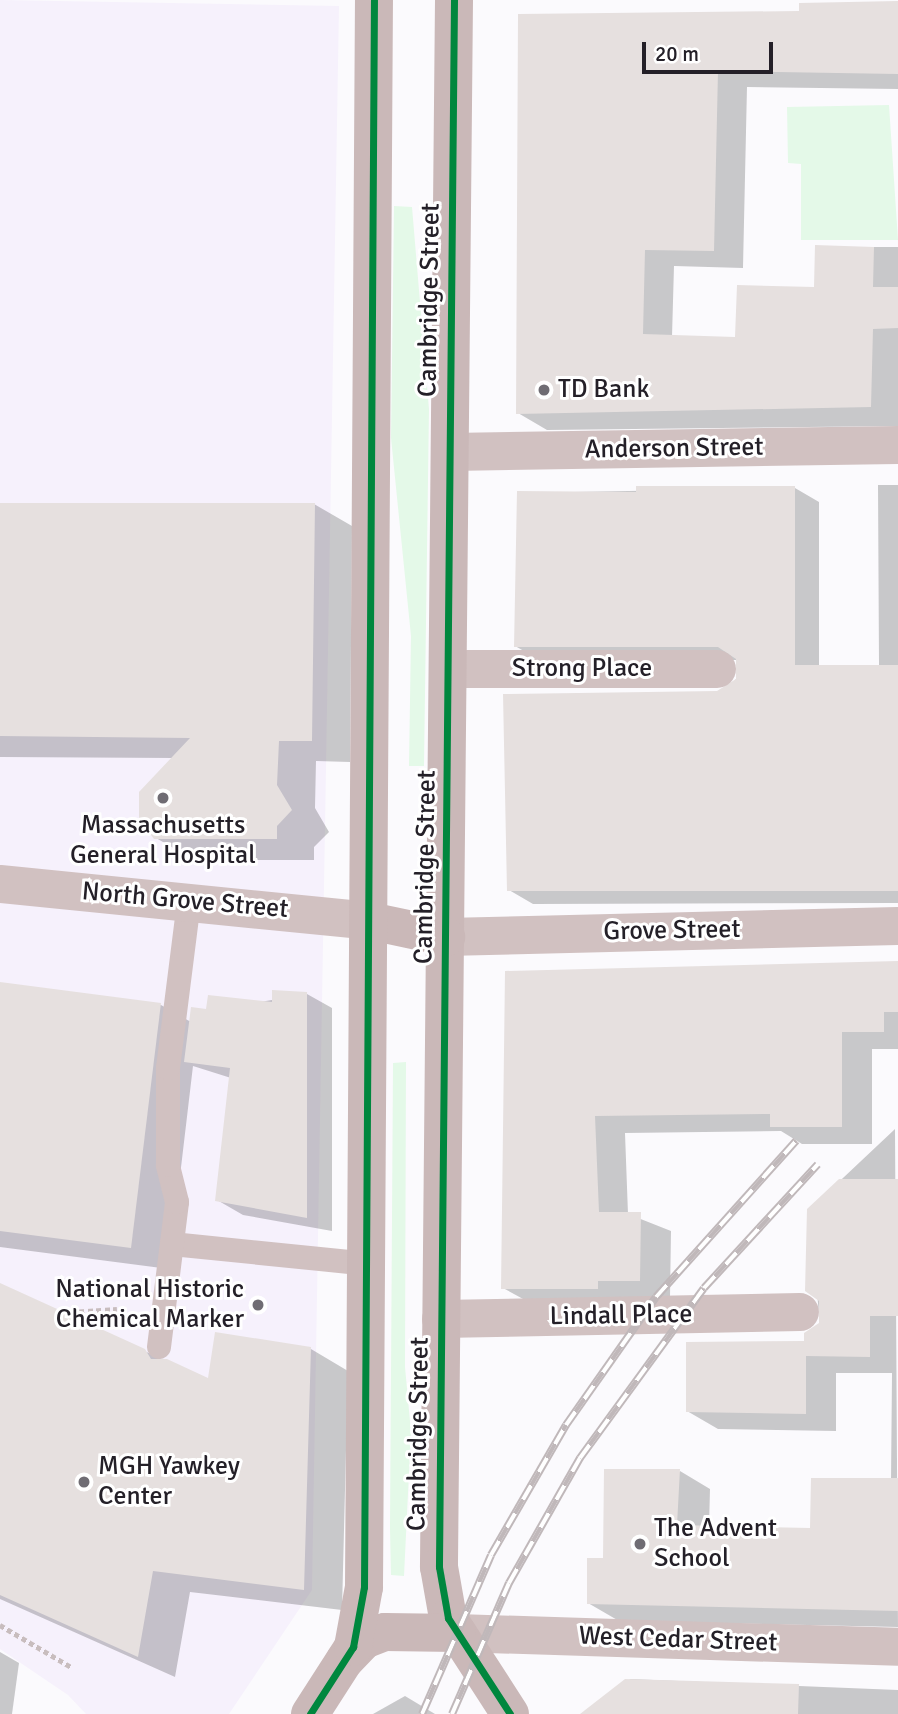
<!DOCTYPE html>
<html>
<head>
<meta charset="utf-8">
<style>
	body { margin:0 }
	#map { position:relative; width:898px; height:1714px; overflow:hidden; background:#fbfafd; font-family:Signika,sans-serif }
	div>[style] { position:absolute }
	.built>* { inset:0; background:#f6f1fc }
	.green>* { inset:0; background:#e4f9e8 }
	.shadow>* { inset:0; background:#0003 }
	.building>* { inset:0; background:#e6e0df }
	.path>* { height:4.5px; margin-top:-2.25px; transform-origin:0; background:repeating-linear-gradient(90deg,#c8bdbe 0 5px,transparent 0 8.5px) }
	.service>* { height:24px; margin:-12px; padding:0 12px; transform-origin:12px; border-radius:12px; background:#d1c1c1 }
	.minor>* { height:38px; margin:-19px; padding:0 19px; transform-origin:19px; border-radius:19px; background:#d1c1c1 }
	.primary>* { height:38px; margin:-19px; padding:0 19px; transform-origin:19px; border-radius:19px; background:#cab8b8 }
	.rail>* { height:8px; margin-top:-4px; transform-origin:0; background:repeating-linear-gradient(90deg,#fff 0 16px,#c0b8ba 0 32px); box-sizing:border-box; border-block:2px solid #c0b8ba }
	.cycleway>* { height:7px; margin:-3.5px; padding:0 3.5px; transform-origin:3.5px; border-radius:3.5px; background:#00873e }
	.dots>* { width:19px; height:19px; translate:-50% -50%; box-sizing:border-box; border:4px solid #fff; border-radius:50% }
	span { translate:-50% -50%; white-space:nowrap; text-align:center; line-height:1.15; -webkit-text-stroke:6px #fff; paint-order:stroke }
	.street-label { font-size:26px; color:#242028 }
	.poi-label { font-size:26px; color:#242028 }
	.left { translate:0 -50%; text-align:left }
	.right { translate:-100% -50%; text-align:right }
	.scale { position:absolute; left:642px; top:42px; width:131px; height:32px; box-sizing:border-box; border:4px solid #242028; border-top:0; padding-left:9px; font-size:21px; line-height:24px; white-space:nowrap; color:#242028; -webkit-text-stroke:5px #fff; paint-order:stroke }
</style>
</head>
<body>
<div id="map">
	<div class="built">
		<i style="clip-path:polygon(0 0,339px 6px,312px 1590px,229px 1714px,86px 1714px,68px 1695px,0 1649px)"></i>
	</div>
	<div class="green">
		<i style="clip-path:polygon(889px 105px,898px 240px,801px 240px,801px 164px,788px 163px,787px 107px)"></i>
		<i style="clip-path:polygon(394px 206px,412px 207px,429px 409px,424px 766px,409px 766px,411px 636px,391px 438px)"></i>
		<i style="clip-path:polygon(406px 1062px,405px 1367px,411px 1432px,404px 1576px,391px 1575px,390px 1528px,393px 1063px)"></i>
	</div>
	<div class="shadow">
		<i style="clip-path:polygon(898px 3px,898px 89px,747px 87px,743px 268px,674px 266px,672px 337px,737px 339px,815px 289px,816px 247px,898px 247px,898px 426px,547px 430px,518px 413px,520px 15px,801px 13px)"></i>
		<i style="clip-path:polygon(878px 485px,898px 485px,898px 903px,533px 904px,509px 890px,717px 693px,730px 689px,741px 670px,738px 660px,540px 660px,515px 646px,519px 493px,795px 488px,819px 502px,819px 667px,879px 667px)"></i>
		<i style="clip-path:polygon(314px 504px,352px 526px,350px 762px,316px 761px,315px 808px,329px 832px,314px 847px,314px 860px,194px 860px,156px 838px,173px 758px,0 757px,0 505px)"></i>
		<i style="clip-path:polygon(898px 962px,898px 1049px,872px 1049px,872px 1144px,802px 1144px,781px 1131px,625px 1133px,628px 1214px,671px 1231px,670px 1298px,534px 1305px,503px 1288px,507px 972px)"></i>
		<i style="clip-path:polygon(0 984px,161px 1005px,191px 1022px,208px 1011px,307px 994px,332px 1008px,332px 1231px,243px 1215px,217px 1200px,231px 1078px,193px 1066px,169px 1269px,0 1247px)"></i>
		<i style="clip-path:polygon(895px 1129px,898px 1627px,619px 1621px,588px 1603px,604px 1560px,680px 1471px,710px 1489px,709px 1528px,812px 1530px,891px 1480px,892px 1373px,836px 1373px,836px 1431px,718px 1429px,687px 1411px,806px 1343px,820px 1324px,809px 1210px)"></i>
		<i style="clip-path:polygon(0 1285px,210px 1381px,311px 1349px,348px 1371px,342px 1610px,190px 1592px,175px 1677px,0 1599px)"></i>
		<i style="clip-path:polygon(0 1652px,19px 1663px,12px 1714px,0 1714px)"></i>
		<i style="clip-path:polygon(630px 1679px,898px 1690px,898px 1714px,601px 1714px)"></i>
		<i style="clip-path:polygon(405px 1696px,435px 1714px,373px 1714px)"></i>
	</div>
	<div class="building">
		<i style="clip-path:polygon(898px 1px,898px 74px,718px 71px,714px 251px,645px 250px,643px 334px,735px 337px,737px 285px,814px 287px,815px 245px,874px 247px,873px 287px,898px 287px,898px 328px,873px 329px,871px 407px,516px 414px,518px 14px,799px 11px,799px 3px)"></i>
		<i style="clip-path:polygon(636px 486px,795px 486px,795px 665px,898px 665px,898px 891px,507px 891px,503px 694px,717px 691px,736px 679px,736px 659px,718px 647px,514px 647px,517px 491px,636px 492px)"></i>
		<i style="clip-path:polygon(0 503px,315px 503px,312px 741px,279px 741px,277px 785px,292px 810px,277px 826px,277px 839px,154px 839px,139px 819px,139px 792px,190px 738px,0 736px)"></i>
		<i style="clip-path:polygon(898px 961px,898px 1012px,884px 1012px,884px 1032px,842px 1032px,842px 1127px,770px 1127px,770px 1114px,595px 1116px,599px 1212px,641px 1212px,640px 1281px,598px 1281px,598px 1289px,501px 1289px,505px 971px)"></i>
		<i style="clip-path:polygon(0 982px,161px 1003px,131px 1248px,0 1231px)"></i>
		<i style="clip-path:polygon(272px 990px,307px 992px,307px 1218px,215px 1201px,230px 1068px,184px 1062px,191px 1007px,206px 1009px,208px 995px,272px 1002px)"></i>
		<i style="clip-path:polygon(839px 1179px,898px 1179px,898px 1316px,870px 1316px,870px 1357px,806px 1356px,806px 1414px,686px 1412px,686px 1342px,804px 1341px,804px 1333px,819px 1323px,819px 1301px,805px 1291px,807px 1209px)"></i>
		<i style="clip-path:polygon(0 1283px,145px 1349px,151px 1359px,167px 1359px,208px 1378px,215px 1332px,311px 1347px,304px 1590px,153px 1571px,138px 1657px,0 1595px)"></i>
		<i style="clip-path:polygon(604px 1469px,680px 1469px,677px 1525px,810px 1528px,811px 1478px,898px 1478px,898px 1611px,587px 1604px,587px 1558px,603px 1558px)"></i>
		<i style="clip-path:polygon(625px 1679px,799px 1684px,798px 1714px,580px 1714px)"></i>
	</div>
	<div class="path">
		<i style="left:71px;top:1312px;width:46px;rotate:-3.7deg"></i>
		<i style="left:0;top:1625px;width:82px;rotate:30.6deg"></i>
	</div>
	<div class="service">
		<i style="left:172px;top:1244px;width:198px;rotate:5.8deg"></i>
		<i style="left:159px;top:1347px;width:146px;rotate:-82.9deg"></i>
		<i style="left:177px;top:1202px;width:38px;rotate:-104deg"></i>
		<i style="left:168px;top:1165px;width:97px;rotate:-90deg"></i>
		<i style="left:168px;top:1068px;width:168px;rotate:-82.8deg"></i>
	</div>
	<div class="minor">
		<i style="left:450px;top:452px;width:448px;rotate:-0.9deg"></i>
		<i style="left:448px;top:669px;width:269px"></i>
		<i style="left:0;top:884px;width:372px;rotate:5.7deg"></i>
		<i style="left:446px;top:937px;width:452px;rotate:-1.4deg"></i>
		<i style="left:441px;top:1319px;width:359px;rotate:-1.1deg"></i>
		<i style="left:457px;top:1633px;width:441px;rotate:1.8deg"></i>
	</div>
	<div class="primary">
		<i style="left:454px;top:0;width:1567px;rotate:90.55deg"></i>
		<i style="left:439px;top:1567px;width:52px;rotate:80deg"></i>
		<i style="left:448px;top:1618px;width:114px;rotate:57.1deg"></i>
		<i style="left:370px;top:921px;width:78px;rotate:11.9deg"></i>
		<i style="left:345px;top:1660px;width:28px;rotate:-46deg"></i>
		<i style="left:364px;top:1640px;width:22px;rotate:-21deg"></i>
		<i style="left:385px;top:1632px;width:72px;rotate:0.8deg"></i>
		<i style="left:310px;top:1714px;width:80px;rotate:-57.3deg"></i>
		<i style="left:353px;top:1647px;width:61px;rotate:-79.6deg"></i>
		<i style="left:364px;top:1587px;width:1587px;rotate:-89.64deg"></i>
	</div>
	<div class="rail">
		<i style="left:422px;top:1714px;width:173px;rotate:-66.5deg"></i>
		<i style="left:491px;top:1555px;width:150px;rotate:-60deg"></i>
		<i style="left:566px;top:1425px;width:156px;rotate:-54.9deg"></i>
		<i style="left:656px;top:1297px;width:210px;rotate:-48.1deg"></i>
		<i style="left:452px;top:1714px;width:143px;rotate:-66.5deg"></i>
		<i style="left:509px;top:1583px;width:144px;rotate:-60.4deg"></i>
		<i style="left:580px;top:1458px;width:210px;rotate:-53.9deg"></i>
		<i style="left:704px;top:1288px;width:168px;rotate:-47.4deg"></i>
	</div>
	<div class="cycleway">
		<i style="left:454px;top:0;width:1567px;rotate:90.55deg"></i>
		<i style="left:439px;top:1567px;width:52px;rotate:80deg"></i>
		<i style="left:448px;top:1618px;width:114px;rotate:57.1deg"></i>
		<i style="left:310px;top:1714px;width:80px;rotate:-57.3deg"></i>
		<i style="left:353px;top:1647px;width:61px;rotate:-79.6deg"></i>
		<i style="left:364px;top:1587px;width:1587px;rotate:-89.64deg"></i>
	</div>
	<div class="dots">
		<i style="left:544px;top:390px;background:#6f6c73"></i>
		<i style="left:163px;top:798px;background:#6f6c73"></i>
		<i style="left:258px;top:1305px;background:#6f6c73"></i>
		<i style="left:84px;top:1482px;background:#6f6c73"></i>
		<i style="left:640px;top:1544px;background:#6f6c73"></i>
	</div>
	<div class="street-label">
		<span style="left:430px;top:300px;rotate:-89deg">Cambridge Street</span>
		<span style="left:674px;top:449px;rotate:-1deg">Anderson Street</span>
		<span style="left:582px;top:669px">Strong Place</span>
		<span style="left:426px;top:867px;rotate:-89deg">Cambridge Street</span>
		<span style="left:185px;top:901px;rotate:5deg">North Grove Street</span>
		<span style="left:672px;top:931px;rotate:-1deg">Grove Street</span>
		<span style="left:621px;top:1316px;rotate:-1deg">Lindall Place</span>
		<span style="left:419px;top:1434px;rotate:-89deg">Cambridge Street</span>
		<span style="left:678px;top:1640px;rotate:2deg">West Cedar Street</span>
	</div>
	<div class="poi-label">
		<span class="left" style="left:558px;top:390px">TD Bank</span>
		<span style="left:163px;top:841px">Massachusetts<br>General Hospital</span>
		<span class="right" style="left:244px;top:1305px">National Historic<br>Chemical Marker</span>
		<span class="left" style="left:98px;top:1482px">MGH Yawkey<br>Center</span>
		<span class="left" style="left:654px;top:1544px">The Advent<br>School</span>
	</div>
	<div class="scale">20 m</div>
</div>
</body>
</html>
